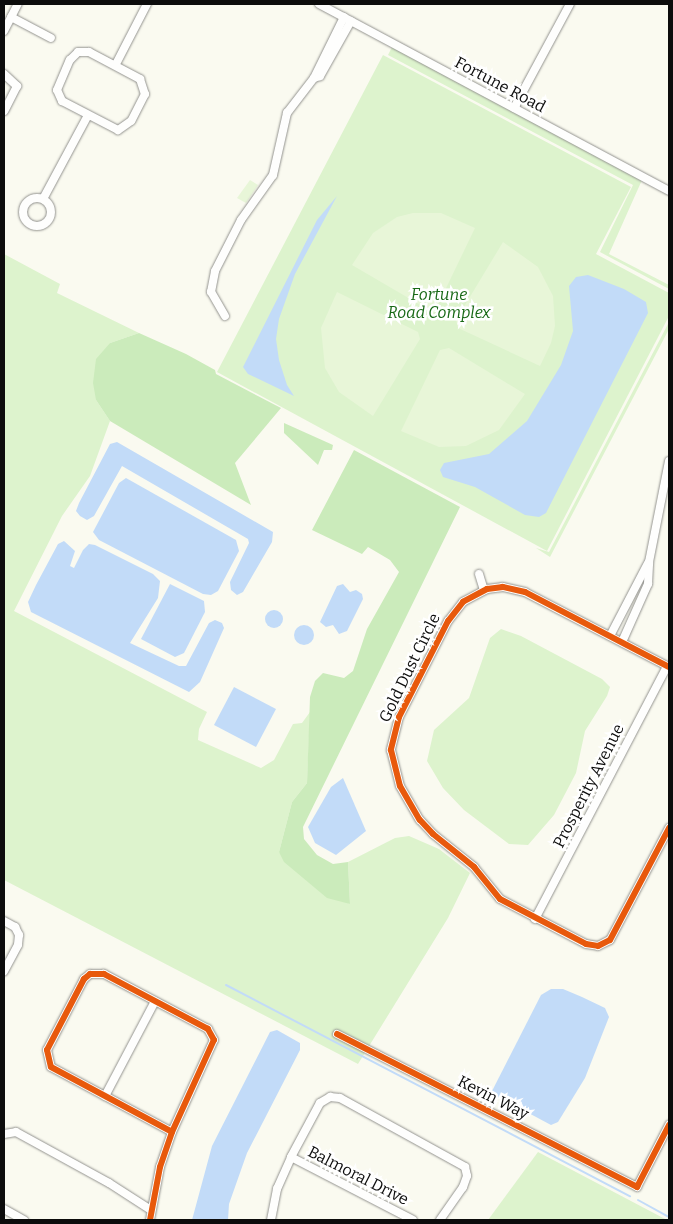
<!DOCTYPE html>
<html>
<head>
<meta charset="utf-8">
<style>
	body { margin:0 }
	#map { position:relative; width:673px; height:1224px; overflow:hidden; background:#fafaf0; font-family:Bitter,serif }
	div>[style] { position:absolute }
	.green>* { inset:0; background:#ddf3cd }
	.forest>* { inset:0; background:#cbebbb }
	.pitch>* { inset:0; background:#e8f6d8 }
	.water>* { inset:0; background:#c2dbf8 }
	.round { border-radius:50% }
	.stream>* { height:2px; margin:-1px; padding:0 1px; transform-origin:1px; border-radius:1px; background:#c2dbf8 }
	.roads { filter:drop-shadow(0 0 1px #93938f) drop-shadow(0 0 1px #93938f) }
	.minor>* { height:8px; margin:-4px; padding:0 4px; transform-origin:4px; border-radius:4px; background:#fefefd }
	.minor>.ring { margin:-4px; padding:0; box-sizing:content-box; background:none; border:8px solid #fefefd; border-radius:50% }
	.cycleway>* { height:6px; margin:-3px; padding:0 3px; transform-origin:3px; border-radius:3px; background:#e8590c }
	span { translate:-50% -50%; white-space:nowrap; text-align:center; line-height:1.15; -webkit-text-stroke:5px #fff; paint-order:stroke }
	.street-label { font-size:16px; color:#0c0c0c }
	.park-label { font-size:16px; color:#196917; font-style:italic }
	.frame { position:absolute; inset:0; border:5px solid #0c0c0c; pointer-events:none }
</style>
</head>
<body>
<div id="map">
	<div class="green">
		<i style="clip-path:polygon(392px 47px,642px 180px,609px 254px,669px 285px,669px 289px,600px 252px,633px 185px,388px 55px)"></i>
		<i style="clip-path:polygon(383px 55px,631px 187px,596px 254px,669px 293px,669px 316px,547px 551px,217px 372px)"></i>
		<i style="clip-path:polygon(4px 254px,60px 284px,57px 293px,139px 333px,110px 343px,96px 400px,110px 421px,90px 476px,62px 516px,14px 611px,207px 712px,199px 729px,198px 740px,261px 768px,274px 760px,293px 724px,302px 723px,310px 712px,307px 783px,292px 802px,279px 852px,311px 884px,350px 904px,348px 862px,395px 838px,409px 836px,439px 849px,470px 873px,448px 918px,358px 1064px,4px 880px)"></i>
		<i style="clip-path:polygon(669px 322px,669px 329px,550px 557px,536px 548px,549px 552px)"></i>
		<i style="clip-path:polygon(501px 629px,521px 636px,602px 679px,610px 687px,607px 696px,585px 731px,576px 773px,554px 815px,528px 845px,509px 844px,464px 810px,443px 788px,427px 761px,434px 730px,469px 698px,490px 638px)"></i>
		<i style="clip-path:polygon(538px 1152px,667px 1220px,488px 1220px)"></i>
	</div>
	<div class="forest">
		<i style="clip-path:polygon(139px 333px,186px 354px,215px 370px,216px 374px,281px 408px,235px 463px,251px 505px,110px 421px,96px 400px,93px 383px,96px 359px,110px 343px)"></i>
		<i style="clip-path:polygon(284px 423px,333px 445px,332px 450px,324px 450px,318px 465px,284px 433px)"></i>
		<i style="clip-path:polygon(354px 450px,460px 507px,303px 827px,304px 839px,317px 855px,333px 864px,348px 862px,350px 904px,327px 898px,284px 862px,279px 852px,292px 802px,307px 783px,310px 697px,315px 681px,323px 673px,344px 678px,353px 671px,367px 629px,399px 572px,390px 560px,368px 547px,362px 554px,312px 530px)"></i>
	</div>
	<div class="pitch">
		<i style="clip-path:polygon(250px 180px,258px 185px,246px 203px,237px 198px)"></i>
		<i style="clip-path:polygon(413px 213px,441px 213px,475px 228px,436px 309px,429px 310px,352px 265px,373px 233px,397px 217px)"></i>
		<i style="clip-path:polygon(503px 242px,538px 267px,553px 296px,555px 326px,551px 343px,540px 366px,458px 328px,456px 320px)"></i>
		<i style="clip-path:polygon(337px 292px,418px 332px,420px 339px,373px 416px,339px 392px,325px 368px,321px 328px)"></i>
		<i style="clip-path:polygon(449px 348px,525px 394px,499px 430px,466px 446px,439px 447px,401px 431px,440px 350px)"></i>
	</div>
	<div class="water">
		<i style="clip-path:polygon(337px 196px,295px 274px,279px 319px,276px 339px,279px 360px,287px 385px,294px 396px,248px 374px,243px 367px,317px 220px)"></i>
		<i style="clip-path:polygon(588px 275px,624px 289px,646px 302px,648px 313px,546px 513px,539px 517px,525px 515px,475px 487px,443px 477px,440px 470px,444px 463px,489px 454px,527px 421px,561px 365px,573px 331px,569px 286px,576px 277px)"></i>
		<i style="clip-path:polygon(117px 442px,273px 532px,272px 542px,243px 592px,237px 595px,231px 590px,230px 582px,249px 543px,248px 539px,122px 466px,94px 516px,87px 520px,80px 516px,76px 511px,79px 503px,110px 444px)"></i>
		<i style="clip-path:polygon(126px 478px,236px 540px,239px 551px,218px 591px,211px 595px,203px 594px,99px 540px,93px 532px,119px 483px)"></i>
		<i style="clip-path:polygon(64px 541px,75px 551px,70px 566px,74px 568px,83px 550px,89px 544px,95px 545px,153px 574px,160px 581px,158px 598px,130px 643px,179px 666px,186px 666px,209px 623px,215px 620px,222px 623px,224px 628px,200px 682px,189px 692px,31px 612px,28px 602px,36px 585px,58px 544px)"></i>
		<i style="clip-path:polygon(170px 584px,204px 601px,205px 612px,184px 653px,175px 657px,141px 639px)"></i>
		<i style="clip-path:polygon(343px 584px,350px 592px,356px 590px,362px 594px,363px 599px,347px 631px,339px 634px,333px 625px,326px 627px,320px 622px,337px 586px)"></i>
		<i class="round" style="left:265px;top:610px;width:18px;height:18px"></i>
		<i class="round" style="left:294px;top:625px;width:20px;height:20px"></i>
		<i style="clip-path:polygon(234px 687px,276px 709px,256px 747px,214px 725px)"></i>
		<i style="clip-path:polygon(343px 778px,366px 831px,336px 855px,315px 843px,308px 827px,331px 787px)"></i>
		<i style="clip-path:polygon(551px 989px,563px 989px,582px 997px,605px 1008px,609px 1017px,585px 1078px,558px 1122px,551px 1125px,491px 1093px,541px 995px)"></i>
		<i style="clip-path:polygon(277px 1030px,300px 1043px,300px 1050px,247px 1153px,229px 1204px,228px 1220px,192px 1220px,212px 1146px,270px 1032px)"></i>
	</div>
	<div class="stream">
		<i style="left:226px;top:985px;width:456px;rotate:27.6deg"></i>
		<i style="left:638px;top:1200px;width:35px;rotate:29deg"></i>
	</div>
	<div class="roads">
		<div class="minor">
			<i style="left:319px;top:4px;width:397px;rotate:28.1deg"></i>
			<i style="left:11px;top:17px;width:45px;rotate:27.7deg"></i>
			<i style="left:4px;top:31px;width:30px;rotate:-63deg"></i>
			<i style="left:78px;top:52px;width:11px"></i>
			<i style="left:89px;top:52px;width:58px;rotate:27.9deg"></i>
			<i style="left:140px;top:79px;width:16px;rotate:72deg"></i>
			<i style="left:145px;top:94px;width:30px;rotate:117deg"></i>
			<i style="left:131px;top:121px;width:16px;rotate:145deg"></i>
			<i style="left:118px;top:130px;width:63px;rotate:-152.6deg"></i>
			<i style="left:62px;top:101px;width:12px;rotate:-114deg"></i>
			<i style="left:57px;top:90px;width:33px;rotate:-67deg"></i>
			<i style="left:70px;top:60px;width:11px;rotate:-45deg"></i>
			<i style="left:116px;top:64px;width:68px;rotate:-62.7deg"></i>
			<i style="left:4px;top:74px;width:18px;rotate:43deg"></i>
			<i style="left:17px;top:86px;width:28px;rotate:117deg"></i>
			<i style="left:314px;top:78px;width:68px;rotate:-63.8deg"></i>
			<i style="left:514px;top:108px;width:118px;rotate:-61.7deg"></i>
			<i class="ring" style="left:23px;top:198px;width:20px;height:20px"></i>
			<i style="left:43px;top:199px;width:93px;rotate:-61.8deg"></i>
			<i style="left:225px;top:316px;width:28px;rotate:-120deg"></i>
			<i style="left:211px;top:292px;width:21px;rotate:-79deg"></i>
			<i style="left:215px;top:271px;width:57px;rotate:-63deg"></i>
			<i style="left:241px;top:220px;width:55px;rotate:-54.6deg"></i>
			<i style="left:273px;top:175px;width:64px;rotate:-77.3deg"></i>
			<i style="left:287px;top:113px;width:44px;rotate:-52.4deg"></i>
			<i style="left:314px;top:78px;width:6px;rotate:-18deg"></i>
			<i style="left:320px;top:76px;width:63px;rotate:-60.6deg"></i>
			<i style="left:479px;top:574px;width:17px;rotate:73deg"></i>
			<i style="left:610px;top:636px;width:82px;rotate:-62.5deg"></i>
			<i style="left:622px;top:642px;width:64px;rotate:-65.9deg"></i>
			<i style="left:648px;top:584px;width:22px;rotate:-87deg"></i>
			<i style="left:649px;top:562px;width:103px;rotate:-78.8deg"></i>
			<i style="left:669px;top:667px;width:162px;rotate:-152.5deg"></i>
			<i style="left:525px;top:592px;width:23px;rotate:-167deg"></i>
			<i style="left:503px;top:587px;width:16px;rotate:173deg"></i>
			<i style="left:487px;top:589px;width:27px;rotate:152deg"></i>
			<i style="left:463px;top:602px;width:24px;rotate:128deg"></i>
			<i style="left:448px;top:621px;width:108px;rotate:117deg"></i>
			<i style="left:399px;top:717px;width:34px;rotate:104deg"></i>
			<i style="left:391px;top:750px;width:37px;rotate:76deg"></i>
			<i style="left:400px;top:786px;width:39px;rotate:60deg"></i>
			<i style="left:420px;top:820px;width:19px;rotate:47deg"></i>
			<i style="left:433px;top:834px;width:53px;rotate:38.8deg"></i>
			<i style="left:474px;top:867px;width:41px;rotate:50.9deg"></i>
			<i style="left:500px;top:899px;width:97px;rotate:27.6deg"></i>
			<i style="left:586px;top:944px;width:12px;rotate:9deg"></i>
			<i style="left:598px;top:946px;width:13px;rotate:-27deg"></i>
			<i style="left:610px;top:940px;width:127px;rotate:-62.2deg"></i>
			<i style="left:535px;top:919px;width:285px;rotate:-62.4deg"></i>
			<i style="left:4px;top:921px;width:13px;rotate:29deg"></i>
			<i style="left:15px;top:927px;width:9px;rotate:63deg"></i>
			<i style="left:19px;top:935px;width:10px;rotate:96deg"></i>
			<i style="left:18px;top:945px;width:30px;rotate:118deg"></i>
			<i style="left:337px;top:1034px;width:337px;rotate:27deg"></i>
			<i style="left:637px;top:1187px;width:70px;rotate:-62.7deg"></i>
			<i style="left:105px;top:1096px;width:107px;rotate:-62.2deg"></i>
			<i style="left:4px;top:1134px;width:12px;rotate:-9deg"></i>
			<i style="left:16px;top:1132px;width:106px;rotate:28.7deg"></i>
			<i style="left:109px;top:1183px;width:50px;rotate:32.7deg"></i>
			<i style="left:291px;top:1157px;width:137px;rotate:27.3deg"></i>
			<i style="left:4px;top:1209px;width:23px;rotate:29deg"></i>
			<i style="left:150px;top:1220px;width:54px;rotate:-79.3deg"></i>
			<i style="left:160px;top:1167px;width:37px;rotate:-71deg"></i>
			<i style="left:172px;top:1132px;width:101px;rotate:-65.5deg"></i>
			<i style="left:214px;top:1040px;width:13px;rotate:-119deg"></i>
			<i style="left:208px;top:1029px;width:118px;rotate:-152.1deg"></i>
			<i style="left:104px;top:974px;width:14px;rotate:180deg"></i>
			<i style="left:90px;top:974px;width:8px;rotate:140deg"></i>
			<i style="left:84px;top:979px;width:80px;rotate:117.5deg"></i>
			<i style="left:47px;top:1050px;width:17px;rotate:77deg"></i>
			<i style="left:51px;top:1067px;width:137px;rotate:28.2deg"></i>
			<i style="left:271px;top:1220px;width:32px;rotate:-79deg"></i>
			<i style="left:277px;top:1189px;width:35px;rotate:-66deg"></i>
			<i style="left:291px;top:1157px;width:61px;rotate:-61.8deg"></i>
			<i style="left:320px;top:1103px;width:12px;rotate:-31deg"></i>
			<i style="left:330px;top:1097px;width:10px;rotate:6deg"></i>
			<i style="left:340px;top:1098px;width:143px;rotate:28.9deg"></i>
			<i style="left:465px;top:1167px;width:9px;rotate:77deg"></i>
			<i style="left:467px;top:1176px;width:12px;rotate:110deg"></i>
			<i style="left:463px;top:1187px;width:40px;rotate:124.9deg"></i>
		</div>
	</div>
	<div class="cycleway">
		<i style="left:669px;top:667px;width:162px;rotate:-152.5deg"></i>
		<i style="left:525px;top:592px;width:23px;rotate:-167deg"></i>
		<i style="left:503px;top:587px;width:16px;rotate:173deg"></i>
		<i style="left:487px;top:589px;width:27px;rotate:152deg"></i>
		<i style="left:463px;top:602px;width:24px;rotate:128deg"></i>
		<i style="left:448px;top:621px;width:108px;rotate:117deg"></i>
		<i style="left:399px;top:717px;width:34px;rotate:104deg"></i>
		<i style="left:391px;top:750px;width:37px;rotate:76deg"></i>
		<i style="left:400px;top:786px;width:39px;rotate:60deg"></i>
		<i style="left:420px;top:820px;width:19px;rotate:47deg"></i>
		<i style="left:433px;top:834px;width:53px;rotate:38.8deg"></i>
		<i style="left:474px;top:867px;width:41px;rotate:50.9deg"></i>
		<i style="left:500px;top:899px;width:97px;rotate:27.6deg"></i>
		<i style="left:586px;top:944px;width:12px;rotate:9deg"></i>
		<i style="left:598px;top:946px;width:13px;rotate:-27deg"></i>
		<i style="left:610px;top:940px;width:127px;rotate:-62.2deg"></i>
		<i style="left:337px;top:1034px;width:337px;rotate:27deg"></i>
		<i style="left:637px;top:1187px;width:70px;rotate:-62.7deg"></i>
		<i style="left:150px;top:1220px;width:54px;rotate:-79.3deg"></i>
		<i style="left:160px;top:1167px;width:37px;rotate:-71deg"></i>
		<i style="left:172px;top:1132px;width:101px;rotate:-65.5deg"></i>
		<i style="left:214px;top:1040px;width:13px;rotate:-119deg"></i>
		<i style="left:208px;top:1029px;width:118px;rotate:-152.1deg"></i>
		<i style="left:104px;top:974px;width:14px;rotate:180deg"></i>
		<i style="left:90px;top:974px;width:8px;rotate:140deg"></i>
		<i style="left:84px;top:979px;width:80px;rotate:117.5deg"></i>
		<i style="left:47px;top:1050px;width:17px;rotate:77deg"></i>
		<i style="left:51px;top:1067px;width:137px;rotate:28.2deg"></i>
	</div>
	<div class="street-label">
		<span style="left:500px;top:85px;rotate:28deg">Fortune Road</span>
		<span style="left:410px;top:668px;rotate:-64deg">Gold Dust Circle</span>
		<span style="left:589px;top:786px;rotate:-63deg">Prosperity Avenue</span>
		<span style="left:493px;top:1098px;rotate:27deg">Kevin Way</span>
		<span style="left:358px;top:1176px;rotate:27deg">Balmoral Drive</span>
	</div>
	<div class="park-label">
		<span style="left:439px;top:304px">Fortune<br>Road Complex</span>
	</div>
	<div class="frame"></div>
</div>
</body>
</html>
